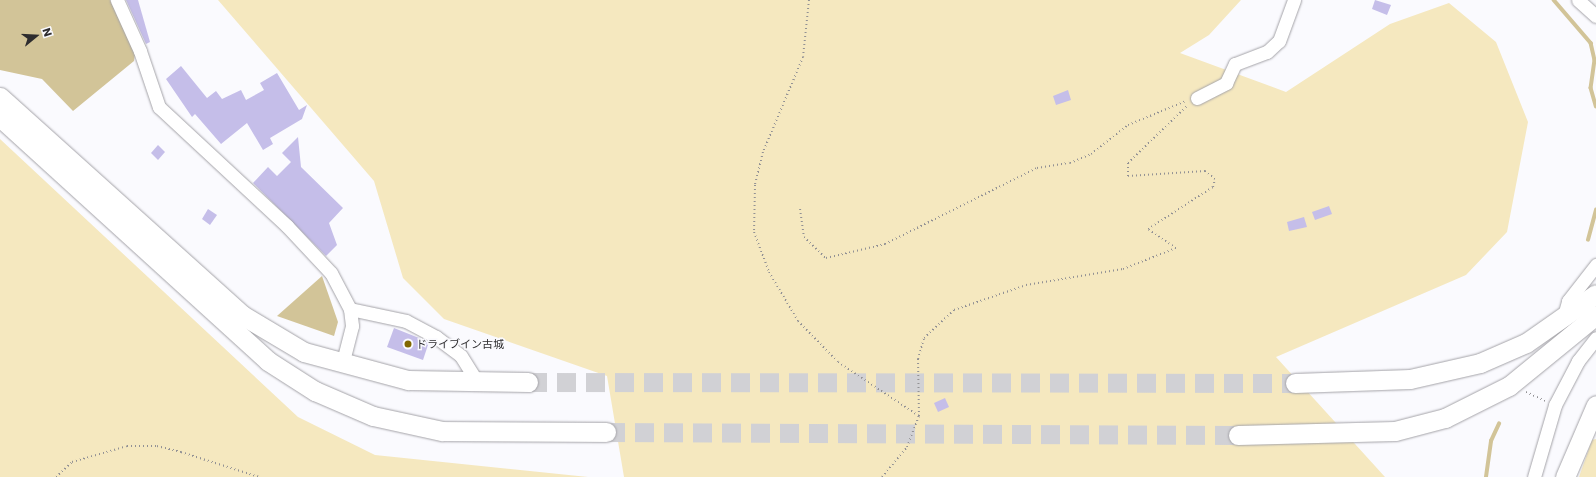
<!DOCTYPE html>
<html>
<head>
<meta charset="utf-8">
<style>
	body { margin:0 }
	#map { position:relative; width:1596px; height:477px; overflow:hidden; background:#fafafe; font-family:Poppins,"Noto Sans JP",sans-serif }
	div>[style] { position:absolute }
	.green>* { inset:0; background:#f5e8bf }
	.water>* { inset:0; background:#d2c498 }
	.stream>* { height:3.5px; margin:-1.75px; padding:0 1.75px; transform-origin:1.75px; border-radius:1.75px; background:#d2c498 }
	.building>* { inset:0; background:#c5bee9 }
	.secondary-tunnel>* { height:19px; margin-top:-9.5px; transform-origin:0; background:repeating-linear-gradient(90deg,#d1d1d5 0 19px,transparent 0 29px) }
	.path>* { height:2px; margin-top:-1px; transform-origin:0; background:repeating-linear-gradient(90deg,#929194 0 1px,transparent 0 4px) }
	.roads { filter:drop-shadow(0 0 1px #a4a3a8) drop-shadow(0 0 1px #a4a3a8) }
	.street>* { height:13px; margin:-6.5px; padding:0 6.5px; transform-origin:6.5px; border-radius:6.5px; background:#fff }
	.secondary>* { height:19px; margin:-9.5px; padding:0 9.5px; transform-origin:9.5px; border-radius:9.5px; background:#fff }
	.dots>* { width:11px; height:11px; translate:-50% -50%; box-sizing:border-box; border:2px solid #fafafe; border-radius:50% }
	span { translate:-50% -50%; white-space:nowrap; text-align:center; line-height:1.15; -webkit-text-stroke:3px #fafafe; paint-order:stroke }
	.poi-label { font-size:11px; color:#2e2d2f }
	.left { translate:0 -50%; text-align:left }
	.north { position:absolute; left:16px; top:16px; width:40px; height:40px; -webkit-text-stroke:3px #fafafe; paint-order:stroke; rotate:72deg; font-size:11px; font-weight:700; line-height:16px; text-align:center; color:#2e2d2f }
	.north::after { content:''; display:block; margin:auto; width:14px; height:18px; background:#2e2d2f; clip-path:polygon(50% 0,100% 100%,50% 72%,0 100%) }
</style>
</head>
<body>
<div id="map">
	<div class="green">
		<i style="clip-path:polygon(218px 0,1241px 0,1209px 35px,1180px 53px,1286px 92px,1390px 24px,1449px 3px,1496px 42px,1528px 122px,1507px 232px,1466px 275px,1276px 357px,1385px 477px,624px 477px,607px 376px,444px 319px,403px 278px,374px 181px)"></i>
		<i style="clip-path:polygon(0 139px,298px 417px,375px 455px,588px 477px,0 477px)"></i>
		<i style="clip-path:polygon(1596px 439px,1596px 477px,1579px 477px,1592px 440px)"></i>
	</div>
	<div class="water">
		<i style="clip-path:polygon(0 0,110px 0,135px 54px,134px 61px,73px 111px,42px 79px,0 70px)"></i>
		<i style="clip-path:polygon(322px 276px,338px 322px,334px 336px,277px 316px)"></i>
	</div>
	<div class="stream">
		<i style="left:1554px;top:0;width:57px;rotate:49.3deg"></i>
		<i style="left:1591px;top:43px;width:17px;rotate:77deg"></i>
		<i style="left:1595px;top:60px;width:28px;rotate:98deg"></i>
		<i style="left:1591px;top:88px;width:19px;rotate:74deg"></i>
		<i style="left:1588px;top:240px;width:31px;rotate:-75deg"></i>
		<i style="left:1486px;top:477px;width:36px;rotate:-82deg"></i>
		<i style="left:1491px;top:441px;width:19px;rotate:-65deg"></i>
	</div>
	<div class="building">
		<i style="clip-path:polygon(126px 0,138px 0,150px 42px,146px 44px)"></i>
		<i style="clip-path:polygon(1375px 0,1391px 5px,1387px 15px,1372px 9px)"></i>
		<i style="clip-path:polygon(181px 66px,207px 98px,216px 91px,222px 99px,241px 90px,246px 100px,264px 90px,260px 83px,277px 73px,299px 110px,307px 105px,302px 119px,270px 138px,273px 144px,263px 150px,247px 123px,221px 144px,195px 114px,192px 117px,166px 79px)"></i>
		<i style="clip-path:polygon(1068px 90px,1071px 100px,1056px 105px,1053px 96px)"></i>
		<i style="clip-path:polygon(298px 137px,301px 167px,343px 208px,329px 223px,337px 245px,326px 256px,253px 183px,268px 167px,277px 176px,291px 162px,282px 153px)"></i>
		<i style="clip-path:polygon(158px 145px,165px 152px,158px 160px,151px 153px)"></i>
		<i style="clip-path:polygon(1329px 206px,1332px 214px,1315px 220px,1312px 212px)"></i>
		<i style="clip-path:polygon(208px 209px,217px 215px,210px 225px,202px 219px)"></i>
		<i style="clip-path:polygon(1304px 217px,1307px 227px,1289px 231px,1287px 222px)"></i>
		<i style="clip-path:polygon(394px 328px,429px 342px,423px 360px,387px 347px)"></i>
		<i style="clip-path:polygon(945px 398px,949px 407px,938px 412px,934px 403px)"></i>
	</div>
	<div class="secondary-tunnel">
		<i style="left:528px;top:382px;width:767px;rotate:0.07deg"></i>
		<i style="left:606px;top:432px;width:632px;rotate:0.27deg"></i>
	</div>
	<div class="path">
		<i style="left:809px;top:0;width:57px;rotate:96deg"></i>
		<i style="left:803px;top:57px;width:103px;rotate:112.8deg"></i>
		<i style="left:763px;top:152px;width:34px;rotate:104deg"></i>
		<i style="left:755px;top:185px;width:47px;rotate:91.2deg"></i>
		<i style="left:754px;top:232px;width:43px;rotate:69.4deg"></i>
		<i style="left:769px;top:272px;width:57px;rotate:59.4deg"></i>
		<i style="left:798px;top:321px;width:57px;rotate:45.7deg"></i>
		<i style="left:838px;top:362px;width:97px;rotate:33.7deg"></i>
		<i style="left:800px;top:209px;width:28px;rotate:82deg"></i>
		<i style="left:804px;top:237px;width:30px;rotate:44deg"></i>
		<i style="left:826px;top:258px;width:61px;rotate:-13.3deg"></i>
		<i style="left:885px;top:244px;width:170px;rotate:-26.6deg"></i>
		<i style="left:1037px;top:168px;width:33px;rotate:-9deg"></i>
		<i style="left:1070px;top:163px;width:23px;rotate:-23deg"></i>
		<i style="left:1091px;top:154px;width:47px;rotate:-38.1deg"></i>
		<i style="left:1128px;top:125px;width:63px;rotate:-22.5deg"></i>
		<i style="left:1526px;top:392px;width:21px;rotate:25deg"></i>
		<i style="left:56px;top:477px;width:22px;rotate:-43deg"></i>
		<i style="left:72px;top:462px;width:57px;rotate:-16.2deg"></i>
		<i style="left:127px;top:446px;width:30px"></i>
		<i style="left:157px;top:446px;width:25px;rotate:14deg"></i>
		<i style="left:181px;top:452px;width:82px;rotate:17.8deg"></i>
		<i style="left:882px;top:477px;width:39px;rotate:-50deg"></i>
		<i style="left:907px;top:447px;width:33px;rotate:-69deg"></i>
		<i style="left:919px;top:416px;width:57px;rotate:-91deg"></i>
		<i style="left:918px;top:359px;width:22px;rotate:-74deg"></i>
		<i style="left:924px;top:338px;width:41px;rotate:-43deg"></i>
		<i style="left:954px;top:310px;width:76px;rotate:-19.1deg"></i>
		<i style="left:1026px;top:285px;width:98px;rotate:-9.4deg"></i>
		<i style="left:1123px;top:269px;width:57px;rotate:-21.6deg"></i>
		<i style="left:1176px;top:248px;width:34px;rotate:-146deg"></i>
		<i style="left:1148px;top:229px;width:77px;rotate:-32.9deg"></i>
		<i style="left:1213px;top:187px;width:8px;rotate:-76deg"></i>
		<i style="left:1215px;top:179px;width:13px;rotate:-141deg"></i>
		<i style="left:1205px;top:171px;width:77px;rotate:176.3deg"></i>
		<i style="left:1128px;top:176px;width:13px;rotate:-90deg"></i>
		<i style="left:1128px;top:163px;width:83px;rotate:-44deg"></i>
	</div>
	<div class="roads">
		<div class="street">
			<i style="left:117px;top:0;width:56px;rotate:65.7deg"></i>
			<i style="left:140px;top:51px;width:59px;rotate:71.3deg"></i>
			<i style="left:159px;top:107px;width:175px;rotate:42.9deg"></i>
			<i style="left:287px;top:226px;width:64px;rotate:46.9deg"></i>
			<i style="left:331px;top:273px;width:41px;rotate:62.2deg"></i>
			<i style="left:350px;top:309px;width:17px;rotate:83deg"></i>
			<i style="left:352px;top:326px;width:40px;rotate:104.4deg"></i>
			<i style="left:1578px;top:0;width:24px;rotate:42deg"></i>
			<i style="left:1197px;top:98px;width:33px;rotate:-27deg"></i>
			<i style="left:1226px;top:83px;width:21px;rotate:-65deg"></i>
			<i style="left:1235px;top:64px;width:34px;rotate:-21deg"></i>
			<i style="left:1267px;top:52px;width:16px;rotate:-43deg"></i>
			<i style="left:1279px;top:41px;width:44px;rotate:-69.9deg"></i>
			<i style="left:350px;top:309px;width:57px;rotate:12.1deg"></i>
			<i style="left:406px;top:321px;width:34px;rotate:28deg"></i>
			<i style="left:436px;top:337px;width:31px;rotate:37deg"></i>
			<i style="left:461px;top:356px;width:31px;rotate:58deg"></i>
			<i style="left:1563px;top:319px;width:19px;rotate:-74deg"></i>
			<i style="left:1568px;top:301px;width:46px;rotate:-52.1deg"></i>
			<i style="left:1534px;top:477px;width:75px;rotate:-73.7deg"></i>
			<i style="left:1555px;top:405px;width:50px;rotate:-62.4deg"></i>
			<i style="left:1578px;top:361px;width:29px;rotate:-52deg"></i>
		</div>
		<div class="secondary">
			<i style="left:0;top:97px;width:326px;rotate:42deg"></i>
			<i style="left:242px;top:315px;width:72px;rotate:30.8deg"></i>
			<i style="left:304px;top:352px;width:108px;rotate:15.1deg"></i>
			<i style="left:408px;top:380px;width:120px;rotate:1deg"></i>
			<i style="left:0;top:117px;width:362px;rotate:42.3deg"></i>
			<i style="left:268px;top:361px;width:56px;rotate:32.6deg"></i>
			<i style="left:315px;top:391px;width:63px;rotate:23.3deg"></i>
			<i style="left:373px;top:416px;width:71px;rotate:12.3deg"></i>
			<i style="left:442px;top:431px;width:164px;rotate:0.3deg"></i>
			<i style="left:1295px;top:383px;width:115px;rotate:-2deg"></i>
			<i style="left:1410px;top:379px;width:72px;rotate:-12.9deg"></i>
			<i style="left:1480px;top:363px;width:50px;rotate:-23.5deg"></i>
			<i style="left:1526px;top:343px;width:85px;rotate:-35deg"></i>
			<i style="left:1238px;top:435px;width:157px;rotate:-1.5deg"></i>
			<i style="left:1395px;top:431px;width:52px;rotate:-14.6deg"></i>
			<i style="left:1445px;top:418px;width:72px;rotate:-26.6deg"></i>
			<i style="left:1509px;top:386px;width:112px;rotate:-39.2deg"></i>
			<i style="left:1565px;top:477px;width:78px;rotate:-66.7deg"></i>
		</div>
	</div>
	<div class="dots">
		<i style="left:408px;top:344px;background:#816700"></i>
	</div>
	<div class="poi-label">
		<span class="left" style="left:416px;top:344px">ドライブイン古城</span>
	</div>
	<div class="north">N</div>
</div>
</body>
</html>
